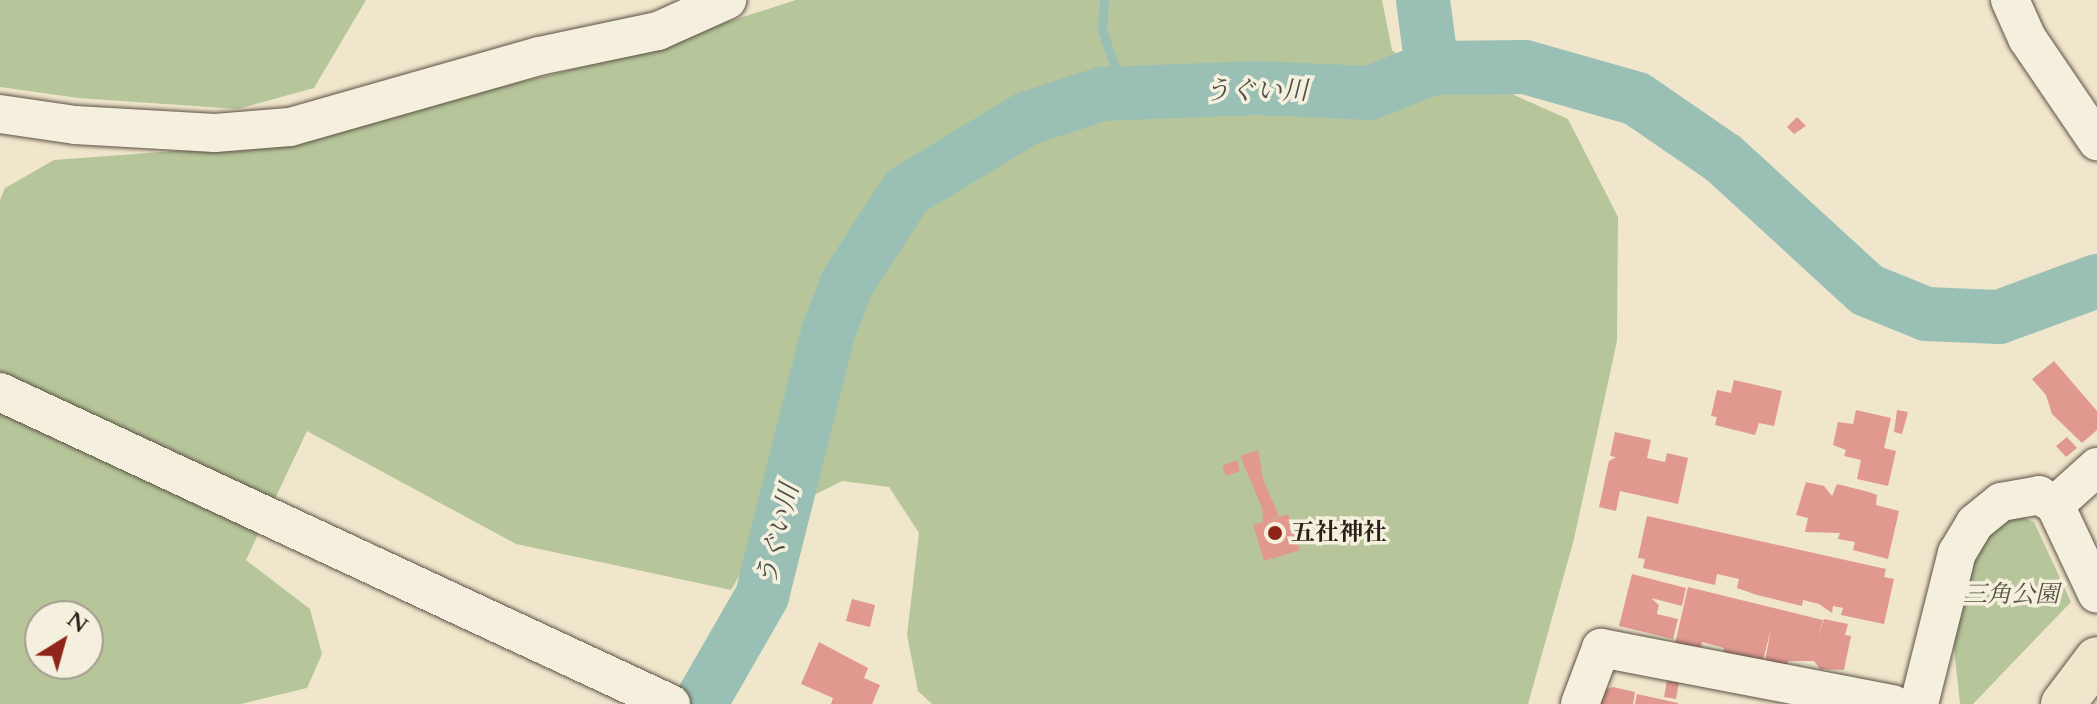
<!DOCTYPE html>
<html>
<head>
<meta charset="utf-8">
<style>
	body { margin:0 }
	#map { position:relative; width:2097px; height:704px; overflow:hidden; background:#f0e6cc; font-family:Cardo,"Noto Serif JP",serif }
	div>[style] { position:absolute }
	.green>* { inset:0; background:#b6c69a }
	.stream>* { height:9px; margin:-4.5px; padding:0 4.5px; transform-origin:4.5px; border-radius:4.5px; background:#9ac0b5 }
	.river>* { height:54px; margin:-27px; padding:0 27px; transform-origin:27px; border-radius:27px; background:#9ac0b5 }
	.building>* { inset:0; background:#e1998f }
	.roads { filter:drop-shadow(0 0 2px #5c5146) drop-shadow(0 0 2px #5c5146) }
	.minor>* { height:38px; margin:-19px; padding:0 19px; transform-origin:19px; border-radius:19px; background:#f5efde }
	.major>* { height:44px; margin:-22px; padding:0 22px; transform-origin:22px; border-radius:22px; background:#f0e6cc }
	.dots>* { width:22px; height:22px; translate:-50% -50%; box-sizing:border-box; border:4px solid #f5efde; border-radius:50% }
	span { translate:-50% -50%; white-space:nowrap; text-align:center; line-height:1.15; -webkit-text-stroke:7px #f5efde; paint-order:stroke }
	.poi-label { font-size:24px; color:#2a1f19; font-weight:700 }
	.left { translate:0 -50%; text-align:left }
	.park-label { font-size:24px; color:#545140; font-style:italic }
	.water-label { font-size:26px; color:#4c4f48; font-style:italic }
	.north { position:absolute; left:24px; top:600px; width:80px; height:80px; box-sizing:border-box; background:#f5efde; border:2px solid #a49c8f; border-radius:50%; rotate:37deg; font-size:22px; font-weight:700; line-height:32px; text-align:center; color:#2a1f19 }
	.north::after { content:''; display:block; margin:auto; width:28px; height:36px; background:#8f2418; clip-path:polygon(50% 0,100% 100%,50% 72%,0 100%) }
</style>
</head>
<body>
<div id="map">
	<div class="green">
		<i style="clip-path:polygon(0 0,366px 0,314px 88px,238px 109px,78px 98px,0 87px)"></i>
		<i style="clip-path:polygon(evenodd,796px 0,1382px 0,1392px 50px,1423px 74px,1478px 79px,1568px 119px,1618px 217px,1617px 341px,1574px 539px,1528px 704px,932px 704px,918px 691px,907px 635px,919px 533px,889px 487px,842px 481px,775px 515px,731px 590px,516px 544px,307px 431px,246px 560px,310px 609px,322px 654px,307px 688px,241px 704px,0 704px,0 200px,5px 188px,54px 160px,257px 145px,596px 64px,796px 0,40px 616px,88px 616px,88px 664px,40px 664px,40px 616px)"></i>
		<i style="clip-path:polygon(2010px 512px,2034px 522px,2071px 602px,1973px 704px,1960px 704px,1953px 639px,1964px 580px,1986px 527px)"></i>
	</div>
	<div class="stream">
		<i style="left:1104px;top:0;width:30px;rotate:94deg"></i>
		<i style="left:1102px;top:30px;width:68px;rotate:71deg"></i>
	</div>
	<div class="river">
		<i style="left:1423px;top:0;width:69px;rotate:82.5deg"></i>
		<i style="left:700px;top:704px;width:125px;rotate:-60.1deg"></i>
		<i style="left:762px;top:596px;width:271px;rotate:-75.9deg"></i>
		<i style="left:828px;top:333px;width:53px;rotate:-69.2deg"></i>
		<i style="left:847px;top:283px;width:110px;rotate:-56.9deg"></i>
		<i style="left:907px;top:191px;width:139px;rotate:-31.2deg"></i>
		<i style="left:1026px;top:119px;width:80px;rotate:-18.2deg"></i>
		<i style="left:1102px;top:94px;width:156px;rotate:-2.2deg"></i>
		<i style="left:1258px;top:88px;width:112px;rotate:2.6deg"></i>
		<i style="left:1370px;top:93px;width:67px;rotate:-22deg"></i>
		<i style="left:1432px;top:68px;width:93px;rotate:-0.6deg"></i>
		<i style="left:1525px;top:67px;width:116px;rotate:15.9deg"></i>
		<i style="left:1637px;top:99px;width:104px;rotate:34.5deg"></i>
		<i style="left:1723px;top:158px;width:195px;rotate:42.5deg"></i>
		<i style="left:1867px;top:290px;width:64px;rotate:22.1deg"></i>
		<i style="left:1926px;top:314px;width:73px;rotate:2.4deg"></i>
		<i style="left:1999px;top:317px;width:104px;rotate:-20.2deg"></i>
	</div>
	<div class="building">
		<i style="clip-path:polygon(1797px 117px,1806px 126px,1794px 134px,1787px 127px)"></i>
		<i style="clip-path:polygon(2054px 361px,2097px 411px,2097px 430px,2082px 443px,2052px 414px,2046px 395px,2032px 379px)"></i>
		<i style="clip-path:polygon(1734px 380px,1782px 391px,1774px 426px,1759px 423px,1755px 435px,1715px 425px,1717px 417px,1711px 416px,1717px 390px,1731px 393px)"></i>
		<i style="clip-path:polygon(1856px 410px,1891px 418px,1884px 448px,1896px 451px,1888px 486px,1857px 479px,1861px 460px,1844px 456px,1846px 450px,1833px 445px,1838px 422px,1853px 424px)"></i>
		<i style="clip-path:polygon(1897px 410px,1908px 412px,1902px 434px,1894px 432px)"></i>
		<i style="clip-path:polygon(1615px 432px,1651px 440px,1647px 458px,1665px 462px,1667px 453px,1688px 458px,1678px 504px,1620px 491px,1616px 511px,1599px 507px,1609px 461px,1616px 457px,1610px 456px)"></i>
		<i style="clip-path:polygon(2067px 437px,2077px 448px,2066px 457px,2056px 446px)"></i>
		<i style="clip-path:polygon(1258px 450px,1263px 479px,1279px 516px,1268px 521px,1288px 514px,1300px 550px,1264px 561px,1253px 525px,1263px 522px,1262px 508px,1240px 456px)"></i>
		<i style="clip-path:polygon(1237px 460px,1240px 471px,1226px 476px,1222px 466px)"></i>
		<i style="clip-path:polygon(1806px 482px,1824px 486px,1832px 496px,1837px 484px,1869px 492px,1877px 495px,1876px 505px,1899px 511px,1888px 559px,1853px 550px,1855px 542px,1838px 539px,1840px 533px,1805px 532px,1808px 518px,1796px 515px)"></i>
		<i style="clip-path:polygon(1647px 516px,1886px 569px,1884px 577px,1894px 579px,1884px 624px,1841px 615px,1843px 608px,1833px 606px,1832px 613px,1819px 604px,1803px 600px,1802px 606px,1757px 595px,1737px 588px,1739px 579px,1717px 574px,1715px 585px,1643px 568px,1645px 559px,1638px 558px)"></i>
		<i style="clip-path:polygon(1632px 574px,1686px 588px,1682px 606px,1651px 598px,1659px 605px,1657px 614px,1678px 619px,1673px 639px,1619px 626px)"></i>
		<i style="clip-path:polygon(1688px 587px,1823px 620px,1818px 638px,1824px 619px,1848px 624px,1845px 635px,1851px 636px,1844px 670px,1820px 669px,1814px 661px,1788px 661px,1787px 667px,1765px 661px,1771px 629px,1762px 664px,1721px 660px,1724px 648px,1702px 642px,1700px 650px,1675px 644px)"></i>
		<i style="clip-path:polygon(852px 599px,875px 605px,870px 627px,846px 621px)"></i>
		<i style="clip-path:polygon(819px 642px,868px 668px,864px 678px,880px 685px,872px 704px,831px 704px,833px 698px,801px 684px)"></i>
		<i style="clip-path:polygon(1668px 675px,1680px 677px,1676px 699px,1664px 697px)"></i>
		<i style="clip-path:polygon(1613px 687px,1635px 692px,1633px 704px,1599px 704px,1604px 690px)"></i>
		<i style="clip-path:polygon(1637px 694px,1678px 703px,1678px 704px,1635px 704px)"></i>
	</div>
	<div class="roads">
		<div class="minor">
			<i style="left:2010px;top:0;width:42px;rotate:65.9deg"></i>
			<i style="left:2027px;top:38px;width:125px;rotate:55.8deg"></i>
			<i style="left:0;top:114px;width:76px;rotate:8.3deg"></i>
			<i style="left:75px;top:125px;width:140px;rotate:3.3deg"></i>
			<i style="left:215px;top:133px;width:75px;rotate:-4.6deg"></i>
			<i style="left:290px;top:127px;width:259px;rotate:-15.9deg"></i>
			<i style="left:539px;top:56px;width:122px;rotate:-11.9deg"></i>
			<i style="left:658px;top:31px;width:76px;rotate:-24.2deg"></i>
			<i style="left:0;top:392px;width:740px;rotate:24.94deg"></i>
			<i style="left:2097px;top:467px;width:57px;rotate:137.9deg"></i>
			<i style="left:2055px;top:505px;width:98px;rotate:64.7deg"></i>
			<i style="left:1580px;top:704px;width:60px;rotate:-69.4deg"></i>
			<i style="left:1601px;top:648px;width:297px;rotate:10.9deg"></i>
			<i style="left:1919px;top:704px;width:156px;rotate:-75.9deg"></i>
			<i style="left:1957px;top:553px;width:35px;rotate:-59deg"></i>
			<i style="left:1975px;top:523px;width:33px;rotate:-39deg"></i>
			<i style="left:2001px;top:502px;width:39px;rotate:-10deg"></i>
			<i style="left:2039px;top:495px;width:19px;rotate:32deg"></i>
		</div>
		<div class="major">
			<i style="left:2063px;top:704px;width:56px;rotate:-52.9deg"></i>
		</div>
	</div>
	<div class="dots">
		<i style="left:1275px;top:533px;background:#8f2418"></i>
	</div>
	<div class="poi-label">
		<span class="left" style="left:1291px;top:533px">五社神社</span>
	</div>
	<div class="park-label">
		<span style="left:2011px;top:595px">三角公園</span>
	</div>
	<div class="water-label">
		<span style="left:1256px;top:91px">うぐい川</span>
		<span style="left:778px;top:535px;rotate:-76deg">うぐい川</span>
	</div>
	<div class="north">N</div>
</div>
</body>
</html>
